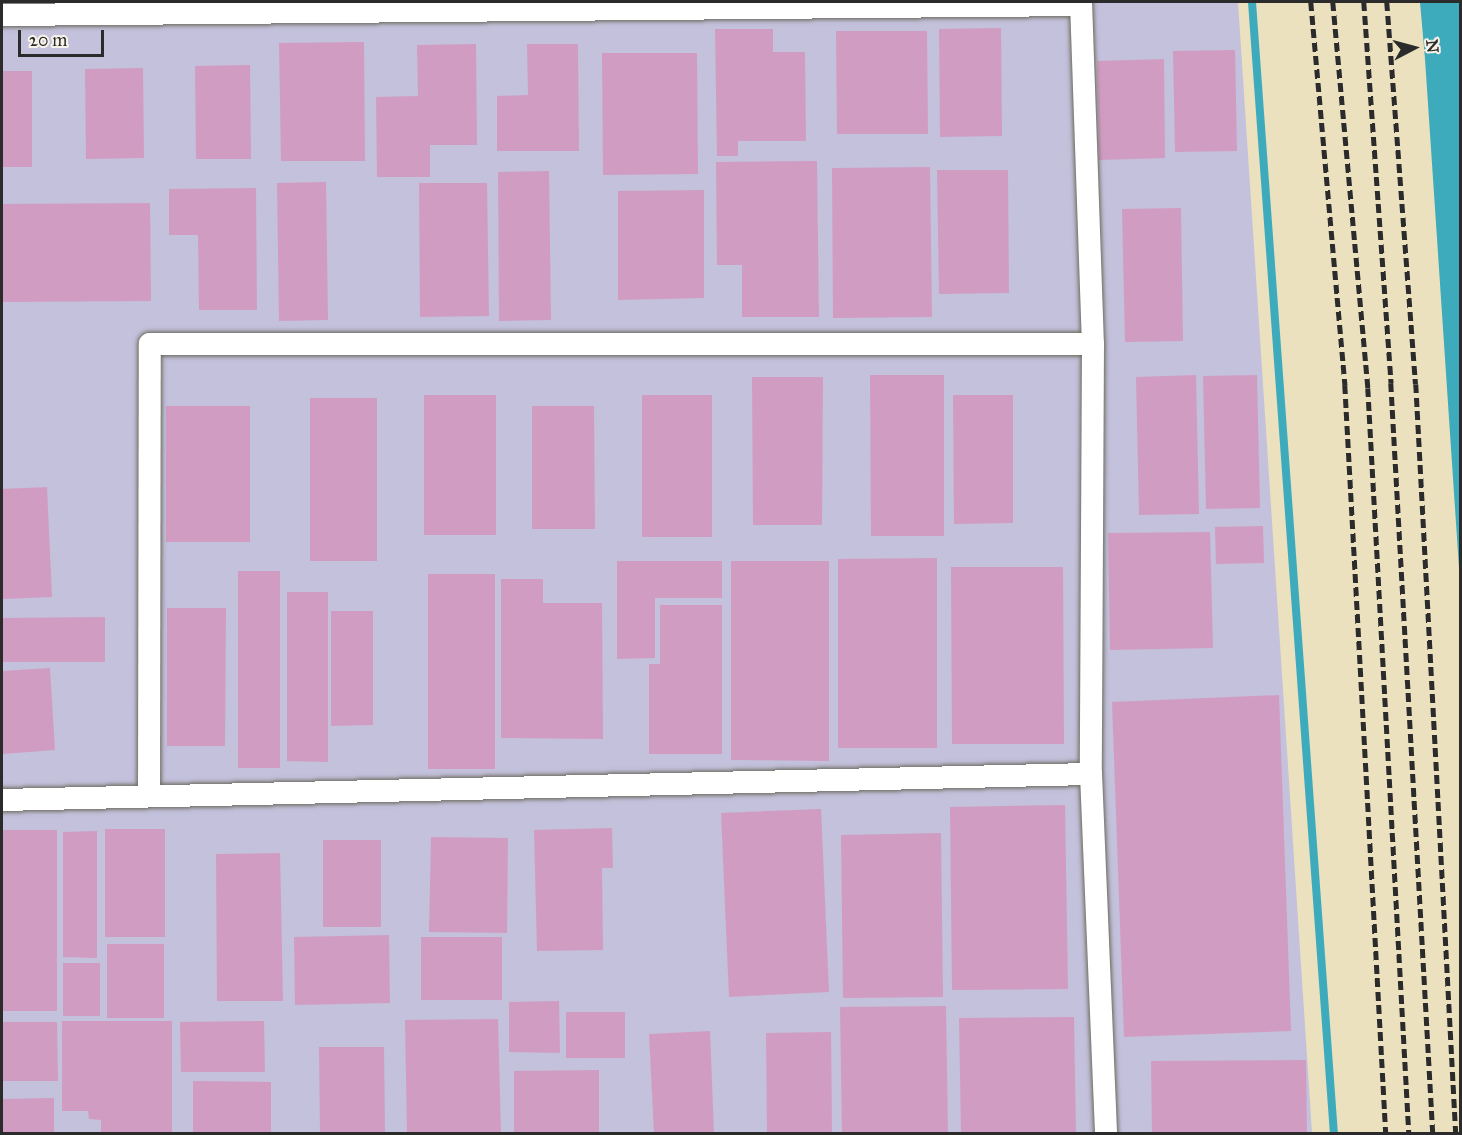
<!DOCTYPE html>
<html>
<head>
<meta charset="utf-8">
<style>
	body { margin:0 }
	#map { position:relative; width:1462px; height:1135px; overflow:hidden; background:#ebe1bf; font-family:"IM FELL Great Primer",serif }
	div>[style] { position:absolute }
	.industrial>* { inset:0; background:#c3c1db }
	.water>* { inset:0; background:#3eabbc }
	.stream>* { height:8px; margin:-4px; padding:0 4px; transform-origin:4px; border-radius:4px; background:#3eabbc }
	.building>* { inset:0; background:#d19cc2 }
	.roads { filter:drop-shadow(0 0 2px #6e6b5f) drop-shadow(0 0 2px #6e6b5f) }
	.minor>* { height:22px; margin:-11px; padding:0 11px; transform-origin:11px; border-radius:11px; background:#fff }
	.rail>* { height:4.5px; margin-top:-2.25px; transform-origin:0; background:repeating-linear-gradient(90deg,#2b2b2b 0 9px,transparent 0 13.5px) }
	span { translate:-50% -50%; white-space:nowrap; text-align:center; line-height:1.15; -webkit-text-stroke:6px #f7f3e8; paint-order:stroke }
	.frame { position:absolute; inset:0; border:3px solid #2b2b2b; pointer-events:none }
	.north { position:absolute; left:1384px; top:18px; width:60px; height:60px; -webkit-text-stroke:4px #f7f3e8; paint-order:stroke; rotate:84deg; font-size:16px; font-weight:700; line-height:24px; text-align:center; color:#2b2b2b }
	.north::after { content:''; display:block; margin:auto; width:21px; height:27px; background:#2b2b2b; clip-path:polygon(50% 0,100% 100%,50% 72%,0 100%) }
	.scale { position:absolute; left:18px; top:30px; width:86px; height:27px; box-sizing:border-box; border:3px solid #2b2b2b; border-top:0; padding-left:8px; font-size:18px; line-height:21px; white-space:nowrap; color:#2b2b2b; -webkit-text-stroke:4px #f7f3e8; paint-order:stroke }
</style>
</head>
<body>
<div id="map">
	<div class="industrial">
		<i style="clip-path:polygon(2px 2px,1238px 2px,1312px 1133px,2px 1134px)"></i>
	</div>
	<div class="water">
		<i style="clip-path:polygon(1420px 2px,1460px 2px,1460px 583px,1425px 59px)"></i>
	</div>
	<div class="stream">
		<i style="left:1252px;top:2px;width:1135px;rotate:85.86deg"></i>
	</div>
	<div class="building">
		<i style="clip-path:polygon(1001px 28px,1002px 136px,940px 137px,939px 29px)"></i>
		<i style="clip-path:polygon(715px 29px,773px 29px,773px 52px,805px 52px,806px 141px,738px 141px,738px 156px,717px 156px)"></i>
		<i style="clip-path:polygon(836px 31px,927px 31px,928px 134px,837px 134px)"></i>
		<i style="clip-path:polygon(364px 42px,365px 161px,281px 161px,279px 43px)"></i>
		<i style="clip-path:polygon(476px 44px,477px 145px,430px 145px,430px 177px,377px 177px,376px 97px,418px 96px,417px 45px)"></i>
		<i style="clip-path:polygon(527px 44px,578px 44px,579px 151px,497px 151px,497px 96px,528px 95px)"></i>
		<i style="clip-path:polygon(1235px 50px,1237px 151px,1175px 152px,1173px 51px)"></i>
		<i style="clip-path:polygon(602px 53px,697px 53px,698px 174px,603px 175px)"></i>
		<i style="clip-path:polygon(1164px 59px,1165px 158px,1099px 160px,1097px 61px)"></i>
		<i style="clip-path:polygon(250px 65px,251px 159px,196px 159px,195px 66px)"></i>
		<i style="clip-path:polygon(143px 68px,144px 158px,86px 159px,85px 69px)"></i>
		<i style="clip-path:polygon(2px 71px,32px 71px,32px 167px,2px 167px)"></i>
		<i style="clip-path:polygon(817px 161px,819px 317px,742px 317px,742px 265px,717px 265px,716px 162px)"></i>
		<i style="clip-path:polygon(930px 167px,932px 317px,833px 318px,832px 168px)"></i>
		<i style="clip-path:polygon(937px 170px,1008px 170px,1009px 293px,939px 294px)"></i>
		<i style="clip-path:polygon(549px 171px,551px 320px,499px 321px,498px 172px)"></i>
		<i style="clip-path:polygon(326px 182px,328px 320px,279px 321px,277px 183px)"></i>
		<i style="clip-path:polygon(419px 183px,487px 183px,489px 316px,420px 317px)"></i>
		<i style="clip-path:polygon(256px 188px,257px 310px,199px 310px,198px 235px,169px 235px,169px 189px)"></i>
		<i style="clip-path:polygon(704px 190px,704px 298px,618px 300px,618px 191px)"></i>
		<i style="clip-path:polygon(150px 203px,151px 301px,3px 302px,2px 204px)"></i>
		<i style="clip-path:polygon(1181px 208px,1183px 341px,1125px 342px,1122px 209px)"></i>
		<i style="clip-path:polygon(870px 375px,944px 375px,944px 536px,871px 536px)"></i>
		<i style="clip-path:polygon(1196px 375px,1199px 514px,1139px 515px,1136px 377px)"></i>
		<i style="clip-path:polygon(1257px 375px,1260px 508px,1206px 509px,1203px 376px)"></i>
		<i style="clip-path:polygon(752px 377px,823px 377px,822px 525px,753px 525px)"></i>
		<i style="clip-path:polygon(424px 395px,496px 395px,496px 535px,424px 535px)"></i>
		<i style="clip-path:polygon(642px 395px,712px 395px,712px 537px,642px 537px)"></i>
		<i style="clip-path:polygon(953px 395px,1013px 395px,1013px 523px,954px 524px)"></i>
		<i style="clip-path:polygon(310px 398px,377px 398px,377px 561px,310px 561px)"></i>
		<i style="clip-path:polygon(166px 406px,250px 406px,250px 542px,166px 542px)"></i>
		<i style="clip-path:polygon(532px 406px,594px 406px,595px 529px,532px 529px)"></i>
		<i style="clip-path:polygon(47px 487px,52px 597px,2px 599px,2px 489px)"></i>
		<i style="clip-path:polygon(1263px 526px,1264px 563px,1216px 564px,1215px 527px)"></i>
		<i style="clip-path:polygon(1210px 532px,1213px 648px,1110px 650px,1108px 533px)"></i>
		<i style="clip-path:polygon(937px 558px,937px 748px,838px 748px,838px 559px)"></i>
		<i style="clip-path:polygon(617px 561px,722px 561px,722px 598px,655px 598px,655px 658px,617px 659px)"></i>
		<i style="clip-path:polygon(731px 561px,829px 561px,829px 761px,731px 760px)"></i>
		<i style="clip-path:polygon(951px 567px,1063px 567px,1064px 744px,952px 744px)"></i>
		<i style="clip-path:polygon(238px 571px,280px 571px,280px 768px,238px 768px)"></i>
		<i style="clip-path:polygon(428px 574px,495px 574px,495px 769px,428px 769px)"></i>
		<i style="clip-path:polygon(501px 579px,543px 579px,543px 603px,602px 603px,603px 739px,501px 738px)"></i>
		<i style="clip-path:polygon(287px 592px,328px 592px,328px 762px,287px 761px)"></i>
		<i style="clip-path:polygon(660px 605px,722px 605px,722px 754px,649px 754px,649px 664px,660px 664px)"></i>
		<i style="clip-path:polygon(167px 608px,226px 608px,225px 746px,167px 746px)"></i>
		<i style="clip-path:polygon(331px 611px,373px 611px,373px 725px,331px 726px)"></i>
		<i style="clip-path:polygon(105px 617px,105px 662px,2px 662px,2px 618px)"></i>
		<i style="clip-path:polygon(50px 668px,55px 750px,2px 754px,2px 671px)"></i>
		<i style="clip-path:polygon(1279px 695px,1291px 1031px,1124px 1037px,1112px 702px)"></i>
		<i style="clip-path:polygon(1065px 805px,1068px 989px,952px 990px,950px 807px)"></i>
		<i style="clip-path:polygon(821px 809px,829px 992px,729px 997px,721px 813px)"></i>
		<i style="clip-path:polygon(612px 828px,613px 868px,602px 868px,603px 950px,537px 951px,534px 830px)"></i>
		<i style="clip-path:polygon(105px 829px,165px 829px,165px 937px,105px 937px)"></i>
		<i style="clip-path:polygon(2px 830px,57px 830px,57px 1011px,2px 1011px)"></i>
		<i style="clip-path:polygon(97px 831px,97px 958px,63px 957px,63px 832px)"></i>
		<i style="clip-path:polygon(941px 833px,943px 997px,843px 998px,841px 835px)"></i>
		<i style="clip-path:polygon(431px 837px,508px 838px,507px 933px,429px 932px)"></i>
		<i style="clip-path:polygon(323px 840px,381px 840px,381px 927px,323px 927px)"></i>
		<i style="clip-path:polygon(280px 853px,283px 1001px,217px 1001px,216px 854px)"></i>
		<i style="clip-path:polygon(389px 935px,390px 1003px,295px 1005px,294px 937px)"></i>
		<i style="clip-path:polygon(421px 937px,502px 937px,502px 1000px,421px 1000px)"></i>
		<i style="clip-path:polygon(107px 944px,164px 944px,164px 1018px,107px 1018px)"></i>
		<i style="clip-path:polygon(63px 963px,100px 963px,100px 1016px,63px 1016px)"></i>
		<i style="clip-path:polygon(559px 1001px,560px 1053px,509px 1052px,509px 1002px)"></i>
		<i style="clip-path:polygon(946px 1006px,948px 1134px,842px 1134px,840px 1007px)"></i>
		<i style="clip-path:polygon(566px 1012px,625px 1012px,625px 1058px,566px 1058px)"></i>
		<i style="clip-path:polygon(1074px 1017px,1076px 1134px,961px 1134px,959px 1018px)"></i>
		<i style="clip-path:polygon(498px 1019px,501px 1134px,407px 1134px,405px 1020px)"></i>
		<i style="clip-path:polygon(62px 1021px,172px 1021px,172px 1134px,101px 1134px,101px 1120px,89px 1119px,88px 1111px,62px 1111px)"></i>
		<i style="clip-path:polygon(264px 1021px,265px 1072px,181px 1072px,180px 1022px)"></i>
		<i style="clip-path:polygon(2px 1022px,57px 1022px,58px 1081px,2px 1081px)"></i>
		<i style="clip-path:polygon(710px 1031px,714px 1134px,654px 1134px,649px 1034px)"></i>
		<i style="clip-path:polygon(831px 1032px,832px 1134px,767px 1134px,766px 1033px)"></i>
		<i style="clip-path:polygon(319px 1047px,384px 1047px,385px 1134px,320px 1134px)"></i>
		<i style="clip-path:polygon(1306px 1060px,1307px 1134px,1152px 1134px,1151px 1061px)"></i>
		<i style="clip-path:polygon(599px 1070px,599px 1134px,514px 1134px,514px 1071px)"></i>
		<i style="clip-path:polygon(193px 1081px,271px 1082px,271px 1134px,193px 1134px)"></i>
		<i style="clip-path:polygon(54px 1098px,54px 1134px,2px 1134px,2px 1099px)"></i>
	</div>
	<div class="roads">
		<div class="minor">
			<i style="left:1081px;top:2px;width:342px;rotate:88deg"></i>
			<i style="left:1093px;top:344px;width:430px;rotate:90.3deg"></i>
			<i style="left:1091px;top:774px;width:360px;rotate:87.6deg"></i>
			<i style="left:2px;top:15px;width:1079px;rotate:-0.53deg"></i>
			<i style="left:149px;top:793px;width:449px;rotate:-89.9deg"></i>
			<i style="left:150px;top:344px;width:943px"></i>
			<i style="left:2px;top:800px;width:1089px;rotate:-1.37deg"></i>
		</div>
	</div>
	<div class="rail">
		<i style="left:1311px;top:2px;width:385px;rotate:84.9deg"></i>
		<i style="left:1345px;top:385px;width:750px;rotate:86.87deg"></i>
		<i style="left:1333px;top:2px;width:388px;rotate:84.8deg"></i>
		<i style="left:1368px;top:388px;width:747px;rotate:86.85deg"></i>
		<i style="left:1364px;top:2px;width:382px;rotate:85.9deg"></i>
		<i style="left:1391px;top:383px;width:752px;rotate:86.8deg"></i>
		<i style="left:1387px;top:2px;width:383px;rotate:85.7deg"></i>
		<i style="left:1416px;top:384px;width:751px;rotate:86.95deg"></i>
	</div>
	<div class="frame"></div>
	<div class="north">N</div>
	<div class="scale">20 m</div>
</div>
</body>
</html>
